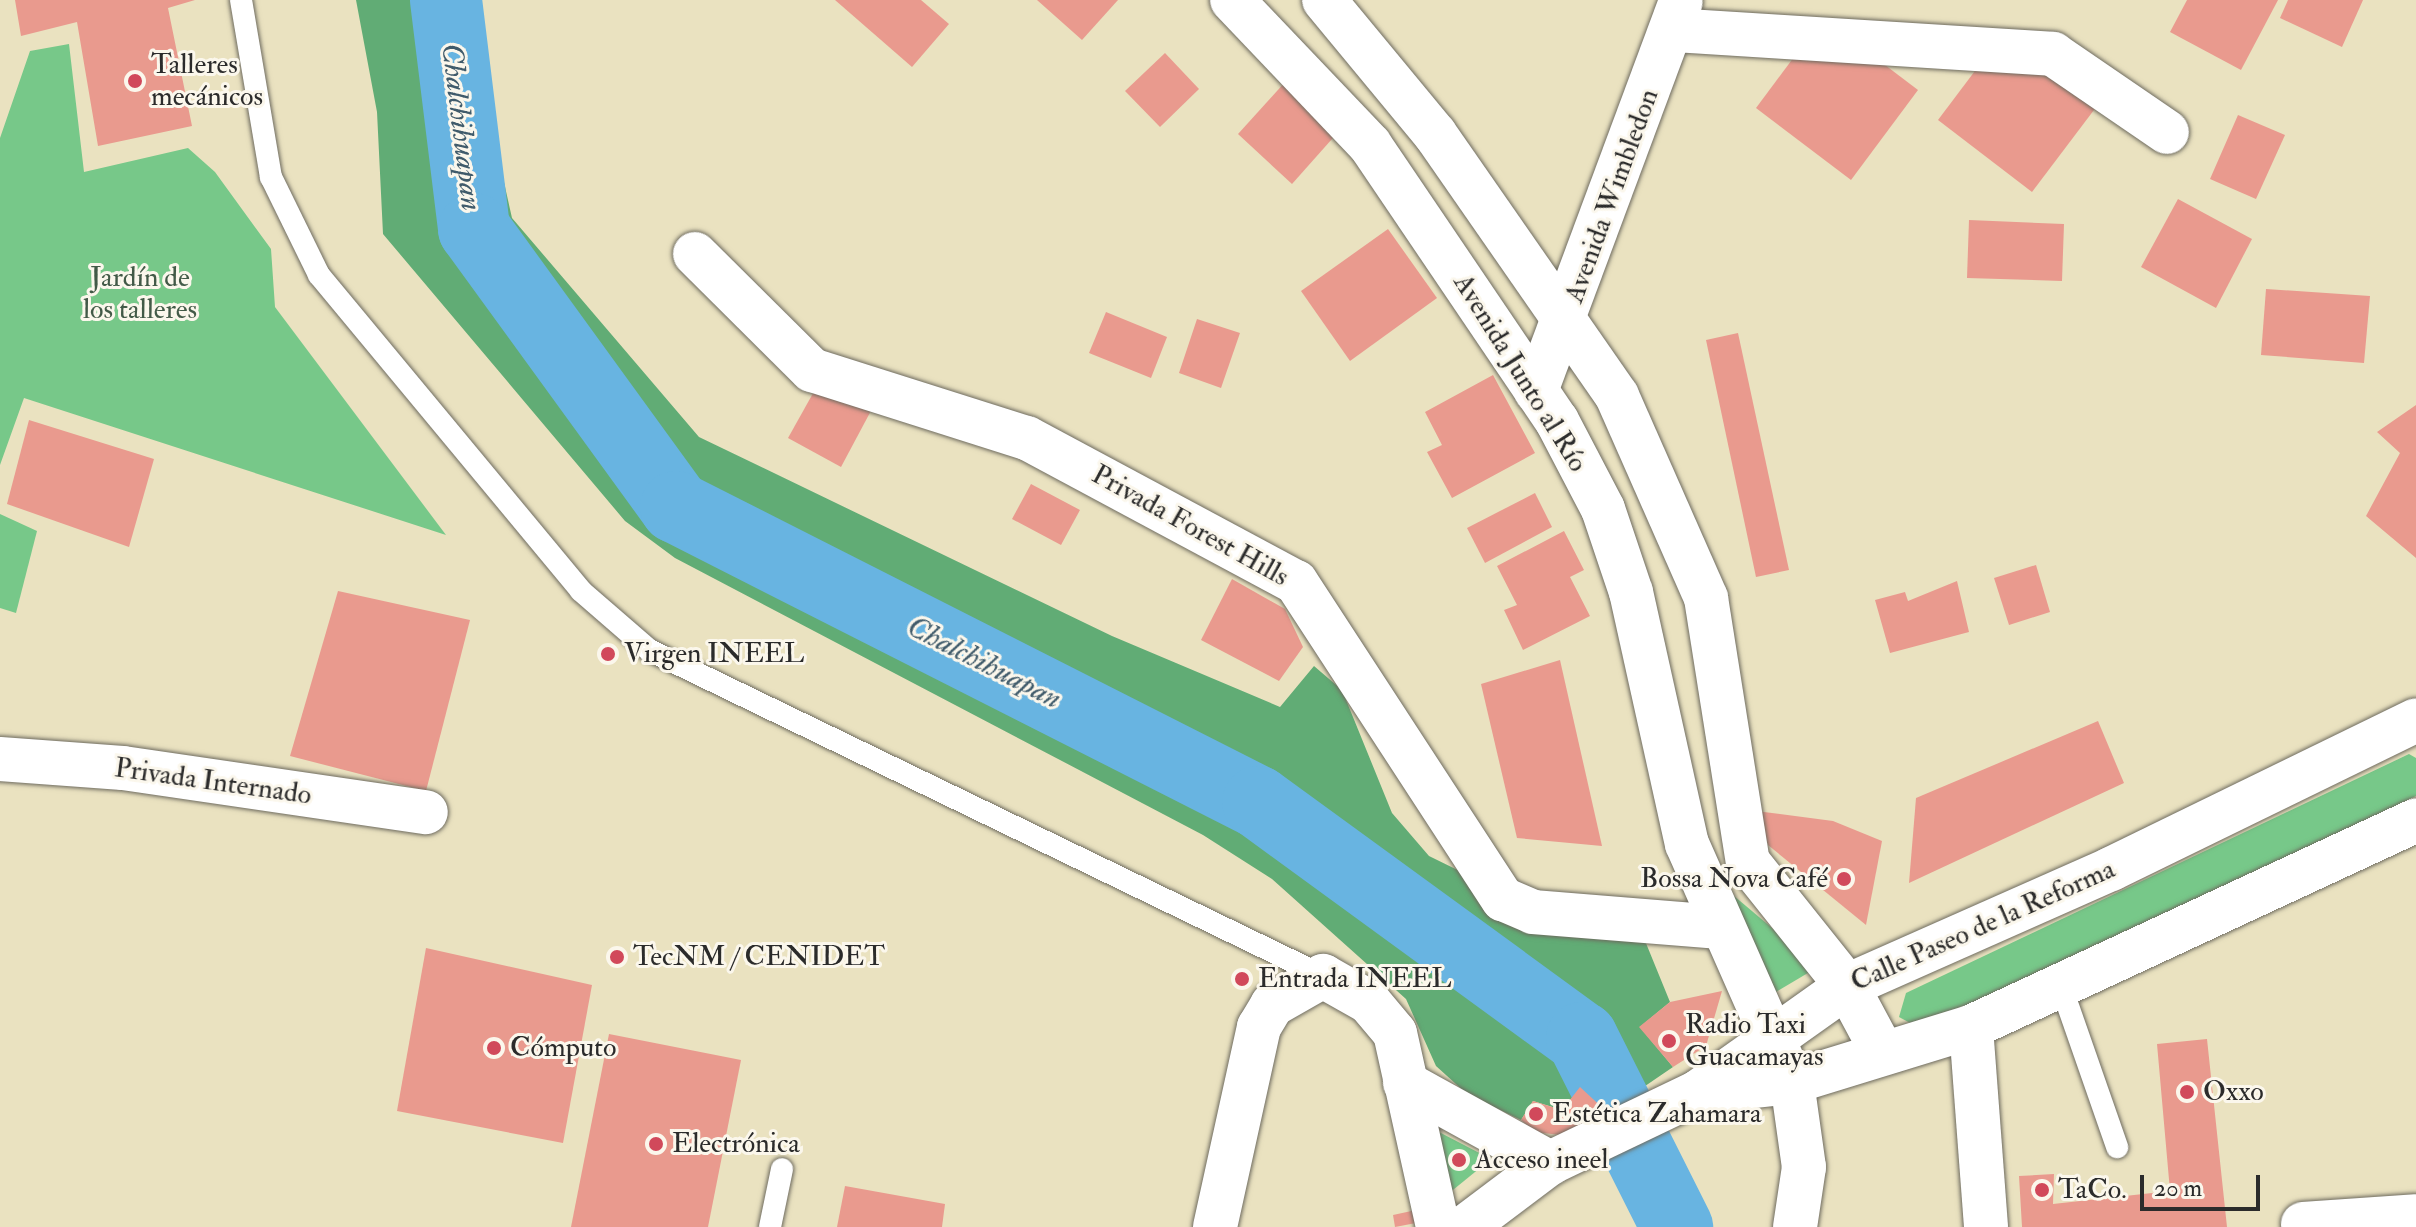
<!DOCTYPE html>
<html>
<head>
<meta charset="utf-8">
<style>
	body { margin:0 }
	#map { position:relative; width:2416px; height:1227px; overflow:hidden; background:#eae2c0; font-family:"IM FELL Double Pica",serif }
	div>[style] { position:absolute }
	.green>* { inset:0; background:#77c889 }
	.forest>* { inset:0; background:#61ac75 }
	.river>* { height:72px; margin:-36px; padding:0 36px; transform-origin:36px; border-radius:36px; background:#68b4e1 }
	.building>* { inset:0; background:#e99a8e }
	.roads { filter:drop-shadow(0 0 2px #6e6b5f) drop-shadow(0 0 2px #6e6b5f) }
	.lane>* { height:22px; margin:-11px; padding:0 11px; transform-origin:11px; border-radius:11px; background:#fff }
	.street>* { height:44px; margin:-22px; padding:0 22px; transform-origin:22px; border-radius:22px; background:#fff }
	.secondary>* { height:44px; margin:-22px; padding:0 22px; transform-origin:22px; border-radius:22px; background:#fff }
	.dots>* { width:22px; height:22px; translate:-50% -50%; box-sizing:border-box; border:4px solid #fbf7ec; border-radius:50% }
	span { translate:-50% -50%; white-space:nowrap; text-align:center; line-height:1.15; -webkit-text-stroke:6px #fbf7ec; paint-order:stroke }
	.poi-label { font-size:28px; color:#2b2b2b }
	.left { translate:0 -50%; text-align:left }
	.right { translate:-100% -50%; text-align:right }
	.street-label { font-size:28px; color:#2b2b2b }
	.park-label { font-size:28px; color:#425a47 }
	.water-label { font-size:30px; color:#405b6b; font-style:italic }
	.scale { position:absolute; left:2140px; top:1175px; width:120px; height:36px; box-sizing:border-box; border:4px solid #2b2b2b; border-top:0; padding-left:10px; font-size:24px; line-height:28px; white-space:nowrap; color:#2b2b2b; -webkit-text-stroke:6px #fbf7ec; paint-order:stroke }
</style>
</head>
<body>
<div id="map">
	<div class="green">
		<i style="clip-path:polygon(69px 44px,84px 172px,188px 148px,215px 172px,271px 249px,275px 307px,446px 535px,24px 398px,0 465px,0 138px,30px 51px)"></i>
		<i style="clip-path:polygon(0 514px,37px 531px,16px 613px,0 608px)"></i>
		<i style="clip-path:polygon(2409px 754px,2416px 758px,2416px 796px,1925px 1031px,1899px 1017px,1906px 993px)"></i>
		<i style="clip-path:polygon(1722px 886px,1746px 906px,1818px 967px,1764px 999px)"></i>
		<i style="clip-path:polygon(1439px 1132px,1491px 1159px,1448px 1194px)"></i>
	</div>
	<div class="forest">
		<i style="clip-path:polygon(356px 0,463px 0,512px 218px,699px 437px,1112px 636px,1280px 707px,1314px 666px,1342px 690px,1392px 813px,1429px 856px,1482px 882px,1630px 904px,1670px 1002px,1640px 1027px,1673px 1067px,1607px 1112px,1581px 1087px,1562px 1110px,1533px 1101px,1521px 1120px,1467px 1094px,1436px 1066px,1406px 999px,1272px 879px,1203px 835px,675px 558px,625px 521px,383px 234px,377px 112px)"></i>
	</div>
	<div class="river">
		<i style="left:446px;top:0;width:231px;rotate:83deg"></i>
		<i style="left:474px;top:229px;width:344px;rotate:54deg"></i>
		<i style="left:676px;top:507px;width:652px;rotate:26.88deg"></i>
		<i style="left:1258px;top:802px;width:401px;rotate:36.1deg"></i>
		<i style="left:1582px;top:1038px;width:212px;rotate:63.3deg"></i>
	</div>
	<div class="building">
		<i style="clip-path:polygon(15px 0,195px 0,168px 8px,192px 126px,98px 146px,77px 22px,21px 36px)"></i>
		<i style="clip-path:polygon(835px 0,921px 0,949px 24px,912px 67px)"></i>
		<i style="clip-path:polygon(1037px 0,1118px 0,1082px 40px)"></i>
		<i style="clip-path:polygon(2187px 0,2278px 0,2241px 70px,2170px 32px)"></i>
		<i style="clip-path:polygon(2288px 0,2363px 0,2342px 47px,2280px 18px)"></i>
		<i style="clip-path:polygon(1823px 18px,1918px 90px,1851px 180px,1756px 108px)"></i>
		<i style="clip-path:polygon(2005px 31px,2100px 102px,2032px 192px,1938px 120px)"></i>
		<i style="clip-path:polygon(1165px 53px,1199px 89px,1160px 127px,1125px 91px)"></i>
		<i style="clip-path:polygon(1286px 81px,1340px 130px,1292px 184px,1238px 134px)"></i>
		<i style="clip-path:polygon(2238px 115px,2285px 135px,2256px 199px,2210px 179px)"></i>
		<i style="clip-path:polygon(2178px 199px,2252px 239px,2216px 308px,2141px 267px)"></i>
		<i style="clip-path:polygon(1969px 220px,2064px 224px,2062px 281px,1967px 278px)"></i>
		<i style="clip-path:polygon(1388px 229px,1437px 298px,1350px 361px,1301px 291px)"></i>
		<i style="clip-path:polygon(2266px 289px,2370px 296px,2364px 363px,2261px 355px)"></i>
		<i style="clip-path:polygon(1106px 312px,1167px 337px,1151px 378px,1089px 353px)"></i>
		<i style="clip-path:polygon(1197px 319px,1240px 333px,1221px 388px,1179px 373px)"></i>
		<i style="clip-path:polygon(1738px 333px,1789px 570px,1756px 577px,1706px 340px)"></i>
		<i style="clip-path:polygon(1493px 375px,1535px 453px,1452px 498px,1427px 452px,1442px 445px,1425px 412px)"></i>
		<i style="clip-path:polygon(821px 379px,873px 407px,841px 467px,788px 438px)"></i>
		<i style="clip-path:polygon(2416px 405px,2416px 558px,2366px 516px,2400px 453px,2377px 432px)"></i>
		<i style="clip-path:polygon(29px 420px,154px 459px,129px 547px,7px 504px)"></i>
		<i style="clip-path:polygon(1031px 484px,1080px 510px,1061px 545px,1012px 519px)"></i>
		<i style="clip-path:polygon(1535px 493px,1552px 527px,1485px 563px,1467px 528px)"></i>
		<i style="clip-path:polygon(1564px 531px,1584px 570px,1570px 577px,1590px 616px,1523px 650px,1504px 610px,1517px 605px,1497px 566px)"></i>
		<i style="clip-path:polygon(2036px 565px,2050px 612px,2009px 625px,1994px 578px)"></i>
		<i style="clip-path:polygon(1232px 579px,1285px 609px,1303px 647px,1279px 681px,1201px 640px)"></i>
		<i style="clip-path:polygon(1957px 581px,1969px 632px,1890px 653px,1875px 600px,1905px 592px,1908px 601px)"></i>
		<i style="clip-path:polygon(338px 591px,470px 620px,426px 791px,290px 756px)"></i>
		<i style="clip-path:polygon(1560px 660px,1602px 846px,1517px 838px,1481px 684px)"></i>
		<i style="clip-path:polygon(2098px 721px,2124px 783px,1909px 883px,1916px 798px)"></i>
		<i style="clip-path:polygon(1756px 811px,1833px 821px,1882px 841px,1866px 925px,1768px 845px)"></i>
		<i style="clip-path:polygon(426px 948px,592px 985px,563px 1143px,397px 1111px)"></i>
		<i style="clip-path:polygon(1722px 991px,1706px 1046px,1673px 1067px,1639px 1027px,1670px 1002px)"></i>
		<i style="clip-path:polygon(609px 1034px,741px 1060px,708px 1227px,571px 1227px)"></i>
		<i style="clip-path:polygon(2207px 1039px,2227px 1227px,2022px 1227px,2019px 1176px,2054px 1174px,2053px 1204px,2170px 1191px,2157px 1044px)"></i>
		<i style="clip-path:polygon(1580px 1087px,1607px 1112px,1570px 1136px,1534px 1132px,1521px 1120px,1533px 1101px,1562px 1110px)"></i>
		<i style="clip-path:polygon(845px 1186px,945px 1204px,942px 1227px,837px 1227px)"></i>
		<i style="clip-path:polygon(1416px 1210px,1416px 1223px,1395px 1227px,1393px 1215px)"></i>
	</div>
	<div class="roads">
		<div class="lane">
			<i style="left:241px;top:0;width:180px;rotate:80.4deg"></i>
			<i style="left:271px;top:177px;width:109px;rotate:63.9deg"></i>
			<i style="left:319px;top:275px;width:410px;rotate:50.3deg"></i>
			<i style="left:581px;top:591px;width:90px;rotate:40.9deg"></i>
			<i style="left:649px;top:650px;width:749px;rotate:25.81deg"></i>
			<i style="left:2060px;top:983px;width:174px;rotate:70.8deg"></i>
			<i style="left:770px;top:1227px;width:59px;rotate:-78.3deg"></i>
		</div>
		<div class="street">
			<i style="left:1232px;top:0;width:200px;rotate:46.4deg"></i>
			<i style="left:1370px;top:145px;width:333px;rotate:55.9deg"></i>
			<i style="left:1557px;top:421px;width:99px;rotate:62.4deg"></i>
			<i style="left:1603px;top:509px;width:88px;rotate:71.4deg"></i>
			<i style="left:1631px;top:592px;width:258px;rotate:77.5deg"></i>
			<i style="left:1687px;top:844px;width:260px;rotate:66.2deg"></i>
			<i style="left:1792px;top:1082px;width:86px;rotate:82deg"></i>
			<i style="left:1804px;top:1167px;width:61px;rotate:98.5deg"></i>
			<i style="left:1324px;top:0;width:174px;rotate:50.4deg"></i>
			<i style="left:1435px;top:134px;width:319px;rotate:55.2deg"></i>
			<i style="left:1617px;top:396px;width:221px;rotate:66.2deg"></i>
			<i style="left:1706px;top:598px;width:267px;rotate:81deg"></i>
			<i style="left:1748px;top:862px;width:159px;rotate:51.4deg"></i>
			<i style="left:1847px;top:986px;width:76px;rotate:61.8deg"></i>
			<i style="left:1673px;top:30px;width:381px;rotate:3.6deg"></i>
			<i style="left:2053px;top:54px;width:138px;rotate:34.4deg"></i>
			<i style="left:695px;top:254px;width:165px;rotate:44.8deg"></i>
			<i style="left:812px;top:370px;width:225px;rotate:17.6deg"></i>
			<i style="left:1027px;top:438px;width:305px;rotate:28.2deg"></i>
			<i style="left:1296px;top:582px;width:379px;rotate:56.9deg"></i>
			<i style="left:1503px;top:899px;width:33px;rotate:23deg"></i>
			<i style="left:1533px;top:912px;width:188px;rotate:4.6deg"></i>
			<i style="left:1536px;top:391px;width:415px;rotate:-69.6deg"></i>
			<i style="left:0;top:759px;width:123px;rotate:4.2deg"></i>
			<i style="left:123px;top:768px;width:306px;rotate:8.3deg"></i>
			<i style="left:1971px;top:1027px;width:201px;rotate:85.7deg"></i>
			<i style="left:1405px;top:1083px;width:166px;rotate:28.9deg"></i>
			<i style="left:2303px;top:1224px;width:113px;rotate:-4deg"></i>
			<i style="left:1215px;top:1227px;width:205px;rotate:-77.6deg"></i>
			<i style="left:1259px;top:1027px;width:26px;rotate:-59deg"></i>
			<i style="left:1272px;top:1005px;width:59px;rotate:-29.6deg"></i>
			<i style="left:1323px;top:976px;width:53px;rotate:29.5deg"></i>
			<i style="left:1369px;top:1002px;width:40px;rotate:50deg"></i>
			<i style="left:1395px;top:1033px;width:199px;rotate:77.5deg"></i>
		</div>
		<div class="secondary">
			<i style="left:1698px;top:1092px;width:95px;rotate:-6.1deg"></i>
			<i style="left:1792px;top:1082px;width:187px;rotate:-17.1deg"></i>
			<i style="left:1971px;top:1027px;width:491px;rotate:-24.9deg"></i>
			<i style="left:1465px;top:1227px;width:106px;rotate:-37deg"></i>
			<i style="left:1550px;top:1163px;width:164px;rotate:-25.6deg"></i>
			<i style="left:1698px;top:1092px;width:183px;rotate:-35.4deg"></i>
			<i style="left:1847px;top:986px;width:289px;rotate:-23.9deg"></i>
			<i style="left:2111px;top:869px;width:339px;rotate:-26deg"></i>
		</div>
	</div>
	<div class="dots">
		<i style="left:135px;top:81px;background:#d1495b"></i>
		<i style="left:608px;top:654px;background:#d1495b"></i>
		<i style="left:1844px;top:879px;background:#d1495b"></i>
		<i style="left:617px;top:957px;background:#d1495b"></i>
		<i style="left:1242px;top:979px;background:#d1495b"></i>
		<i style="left:1669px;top:1041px;background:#d1495b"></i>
		<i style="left:494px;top:1048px;background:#d1495b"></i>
		<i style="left:2187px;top:1092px;background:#d1495b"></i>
		<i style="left:1536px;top:1114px;background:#d1495b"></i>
		<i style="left:656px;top:1144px;background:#d1495b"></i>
		<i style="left:1459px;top:1160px;background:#d1495b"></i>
		<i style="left:2042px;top:1190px;background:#d1495b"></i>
	</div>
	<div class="poi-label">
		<span class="left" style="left:151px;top:81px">Talleres<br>mecánicos</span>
		<span class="left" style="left:624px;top:654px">Virgen INEEL</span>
		<span class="right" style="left:1828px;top:879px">Bossa Nova Café</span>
		<span class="left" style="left:633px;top:957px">TecNM / CENIDET</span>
		<span class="left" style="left:1258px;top:979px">Entrada INEEL</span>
		<span class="left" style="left:1685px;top:1041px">Radio Taxi<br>Guacamayas</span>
		<span class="left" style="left:510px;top:1048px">Cómputo</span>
		<span class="left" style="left:2203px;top:1092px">Oxxo</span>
		<span class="left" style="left:1552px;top:1114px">Estética Zahamara</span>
		<span class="left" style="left:672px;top:1144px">Electrónica</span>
		<span class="left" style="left:1475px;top:1160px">Acceso ineel</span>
		<span class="left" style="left:2058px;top:1190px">TaCo.</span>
	</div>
	<div class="street-label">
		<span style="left:1612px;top:196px;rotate:-70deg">Avenida Wimbledon</span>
		<span style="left:1520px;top:373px;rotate:58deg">Avenida Junto al Río</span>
		<span style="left:1190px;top:526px;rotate:29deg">Privada Forest Hills</span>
		<span style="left:213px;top:782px;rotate:8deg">Privada Internado</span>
		<span style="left:1983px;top:926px;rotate:-24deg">Calle Paseo de la Reforma</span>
	</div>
	<div class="park-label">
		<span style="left:140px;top:294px">Jardín de<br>los talleres</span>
	</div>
	<div class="water-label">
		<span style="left:461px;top:127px;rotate:83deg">Chalchihuapan</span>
		<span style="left:984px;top:663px;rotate:27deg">Chalchihuapan</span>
	</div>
	<div class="scale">20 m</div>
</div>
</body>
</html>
